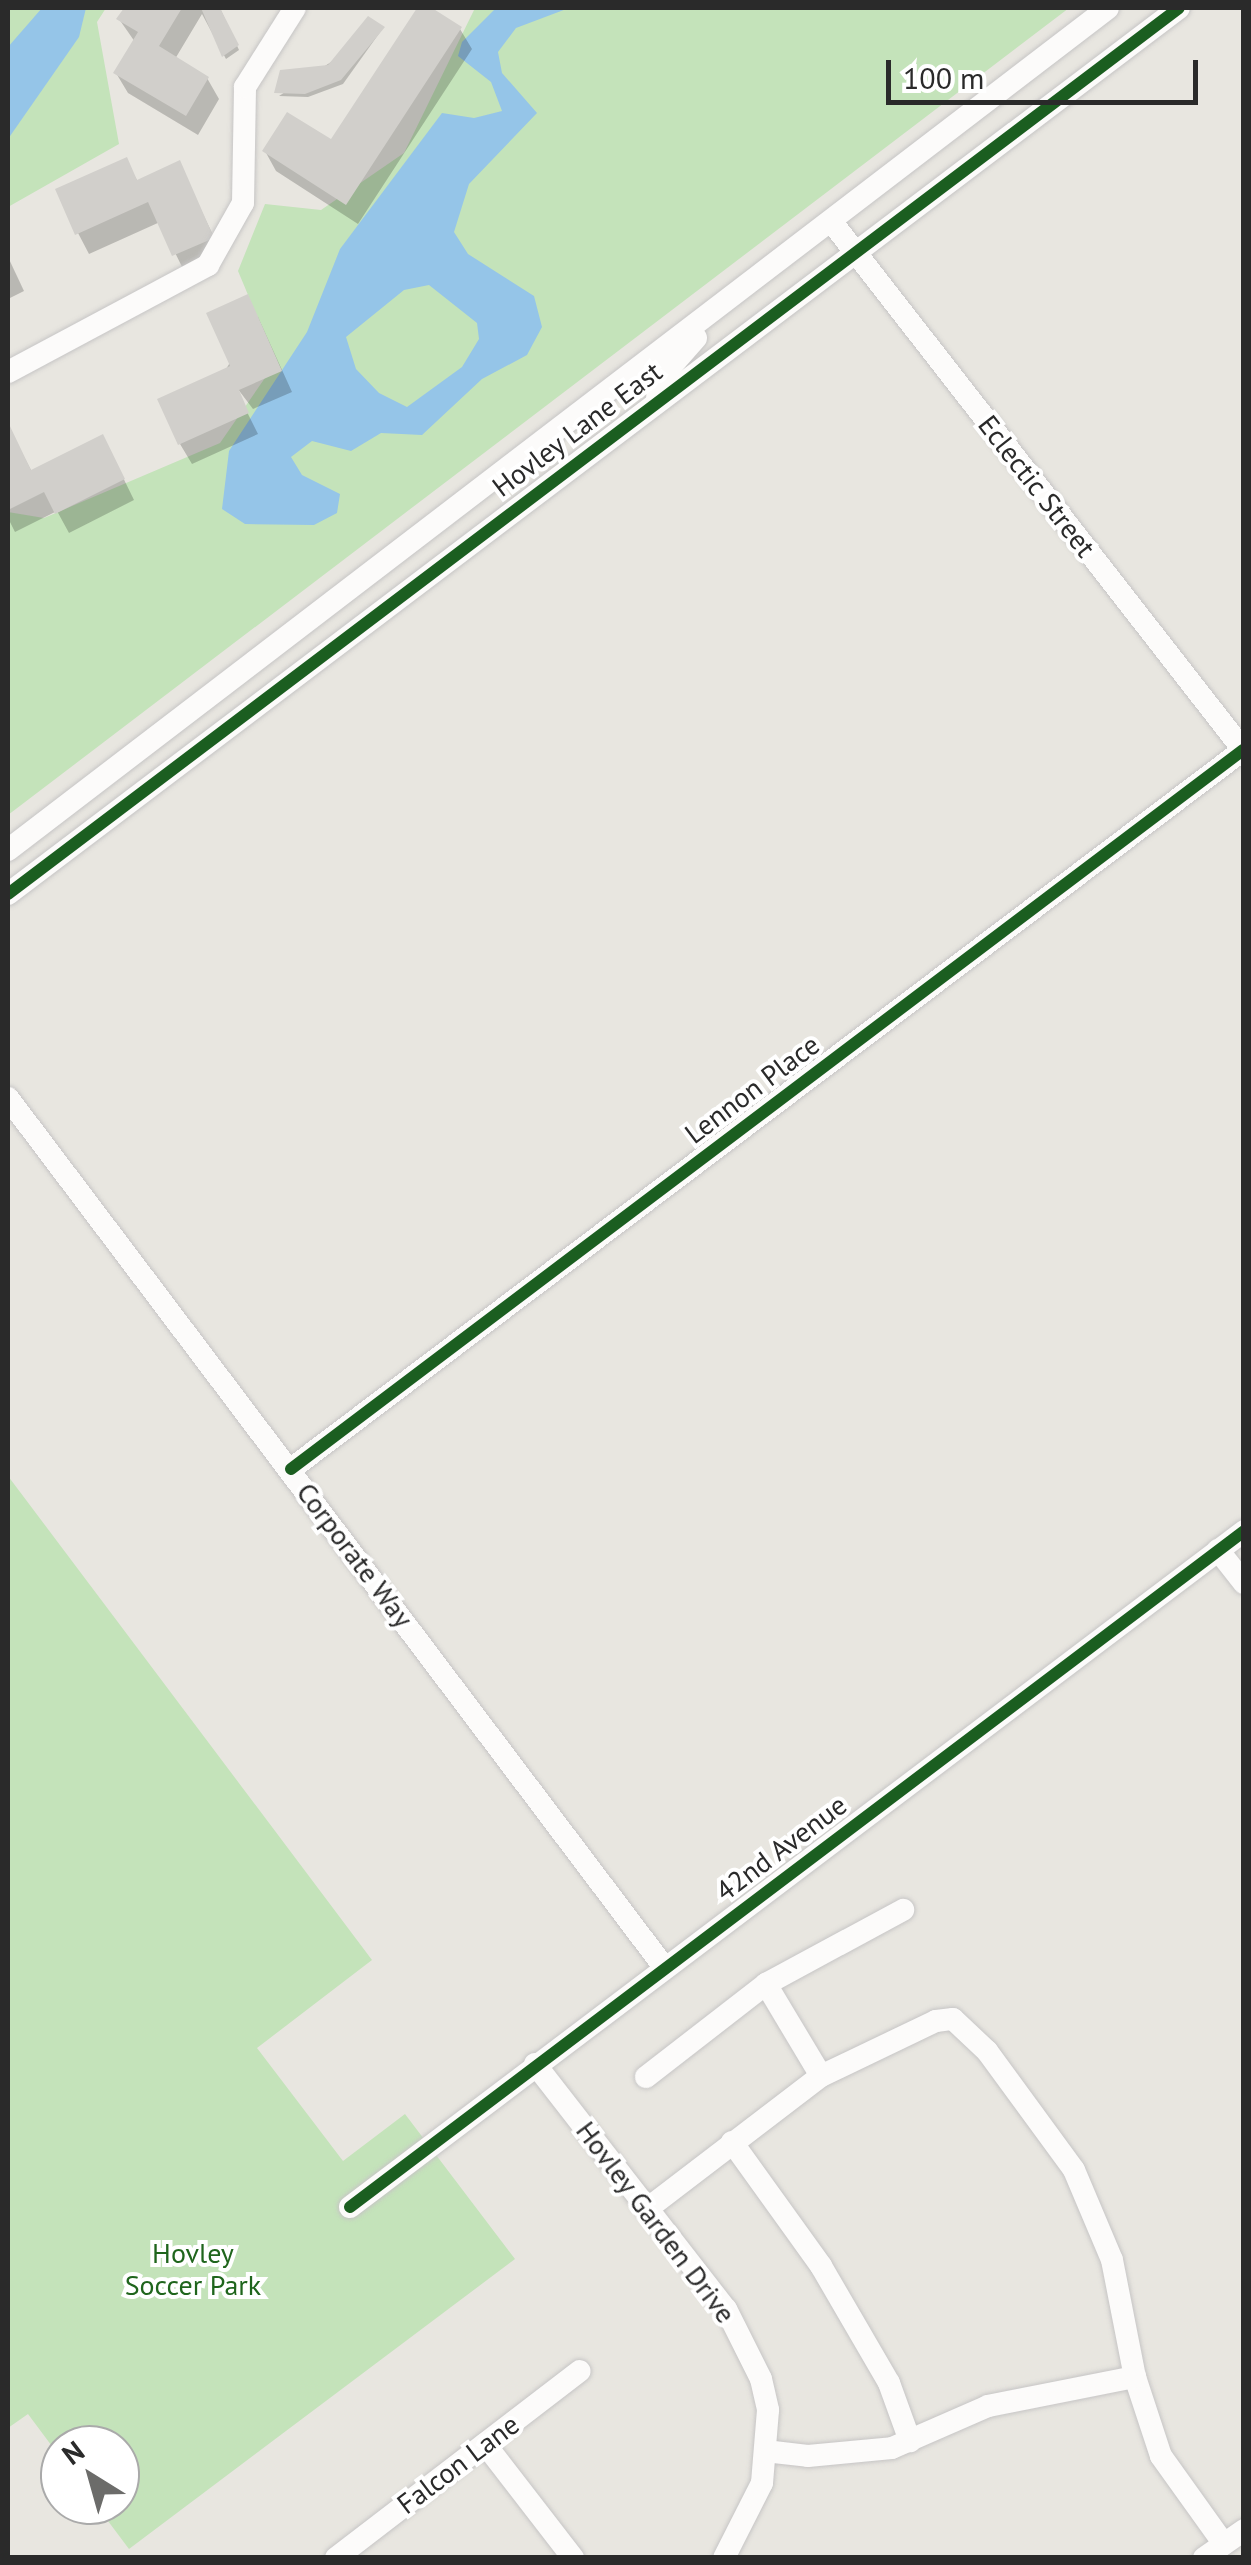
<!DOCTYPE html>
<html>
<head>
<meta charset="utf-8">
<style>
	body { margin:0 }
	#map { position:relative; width:1251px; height:2565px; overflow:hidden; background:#e8e6e0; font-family:"PT Sans",sans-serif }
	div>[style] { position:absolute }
	.green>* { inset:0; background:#c4e3ba }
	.water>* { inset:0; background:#95c5e8 }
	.shadow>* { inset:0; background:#0003 }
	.building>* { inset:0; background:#d1cfcb }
	.roads { filter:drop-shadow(0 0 2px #c6c5c5) drop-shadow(0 0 2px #c6c5c5) }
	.minor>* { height:22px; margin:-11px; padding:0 11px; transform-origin:11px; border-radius:11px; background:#fcfbfa }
	.cycleway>* { height:12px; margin:-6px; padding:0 6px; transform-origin:6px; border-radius:6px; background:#1b5e20 }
	span { translate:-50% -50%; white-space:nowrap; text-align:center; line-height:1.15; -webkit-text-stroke:8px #fff; paint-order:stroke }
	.street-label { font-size:28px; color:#2a2a2a }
	.park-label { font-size:28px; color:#1f651c }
	.frame { position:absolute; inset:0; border:10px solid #2a2a2a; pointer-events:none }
	.north { position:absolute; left:40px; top:2425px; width:100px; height:100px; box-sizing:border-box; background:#fff; border:2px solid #aaa; border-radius:50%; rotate:323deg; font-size:28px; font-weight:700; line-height:40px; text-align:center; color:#2a2a2a }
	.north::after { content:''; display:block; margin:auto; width:35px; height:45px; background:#6c6c6a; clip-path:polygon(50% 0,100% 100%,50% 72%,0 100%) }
	.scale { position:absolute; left:886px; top:60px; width:312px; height:45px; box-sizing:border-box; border:5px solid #2a2a2a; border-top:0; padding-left:12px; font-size:30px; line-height:35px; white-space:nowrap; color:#2a2a2a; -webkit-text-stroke:8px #fff; paint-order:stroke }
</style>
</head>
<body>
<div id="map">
	<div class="green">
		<i style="clip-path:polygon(8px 8px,106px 8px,97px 22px,119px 144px,8px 207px)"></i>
		<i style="clip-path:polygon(475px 8px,1069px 8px,8px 815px,8px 512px,44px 518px,220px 443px,276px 362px,238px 271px,265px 204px,321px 210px,404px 153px)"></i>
		<i style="clip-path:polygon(8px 1476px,372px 1960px,257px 2048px,343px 2161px,405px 2114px,515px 2259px,129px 2549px,96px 2505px,120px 2505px,120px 2445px,60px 2445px,60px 2457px,28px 2414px,8px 2428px)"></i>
	</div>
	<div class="water">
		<i style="clip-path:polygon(42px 8px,86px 8px,79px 37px,8px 139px,8px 47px)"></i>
		<i style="clip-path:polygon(evenodd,496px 8px,569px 8px,516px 28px,498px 52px,502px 73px,537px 113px,469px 184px,454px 232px,468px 254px,534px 296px,542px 327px,527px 355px,482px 379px,422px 435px,381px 433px,351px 451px,312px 441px,291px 457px,302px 475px,340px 494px,337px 513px,314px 525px,245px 524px,222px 509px,229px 451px,307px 332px,340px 249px,442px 113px,474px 118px,502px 111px,491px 82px,458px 56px,462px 42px,496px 8px,429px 285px,477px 323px,479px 339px,462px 367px,407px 407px,379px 393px,356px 369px,346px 337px,404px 290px,429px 285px)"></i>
	</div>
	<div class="shadow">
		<i style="clip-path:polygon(127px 8px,220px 8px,239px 50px,226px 59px,202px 14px,175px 59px,207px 78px,219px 99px,198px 135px,128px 93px,116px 73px,135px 42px,119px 19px)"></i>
		<i style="clip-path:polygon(420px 8px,460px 29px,472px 49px,358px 224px,276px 171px,265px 151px,331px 143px)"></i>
		<i style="clip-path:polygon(383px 28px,343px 84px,308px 97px,279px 96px)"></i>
		<i style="clip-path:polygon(126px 160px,138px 182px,179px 164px,224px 258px,186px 275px,160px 222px,89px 254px,78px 233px)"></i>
		<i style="clip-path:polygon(8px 257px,24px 291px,8px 299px)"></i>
		<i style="clip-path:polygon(258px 317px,292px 392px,253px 409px,231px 380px,258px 434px,192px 464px,180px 444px)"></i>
		<i style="clip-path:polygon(8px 426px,32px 472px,113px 457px,134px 500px,69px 533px,57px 511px,15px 532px,8px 518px)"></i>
	</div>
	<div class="building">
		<i style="clip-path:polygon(124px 8px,182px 8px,159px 46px,209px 77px,186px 116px,113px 73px,138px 32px,116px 19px)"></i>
		<i style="clip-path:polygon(201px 8px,220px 8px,239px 45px,222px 57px)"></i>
		<i style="clip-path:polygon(417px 8px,432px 8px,462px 27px,346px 205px,262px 151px,287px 112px,331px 139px)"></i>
		<i style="clip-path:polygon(368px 16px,385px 27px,341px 80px,305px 94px,274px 93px,280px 70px,328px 65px)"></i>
		<i style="clip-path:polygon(127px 157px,137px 180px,180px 160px,214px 238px,172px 256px,148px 202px,75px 235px,55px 189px)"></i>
		<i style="clip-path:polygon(248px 294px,282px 371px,239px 390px,249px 413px,178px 445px,157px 399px,230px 366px,206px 313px)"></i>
		<i style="clip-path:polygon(8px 422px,31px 470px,103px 434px,125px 479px,55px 514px,44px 492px,8px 510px)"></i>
	</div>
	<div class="roads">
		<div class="minor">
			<i style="left:831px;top:221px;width:672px;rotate:52.07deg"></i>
			<i style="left:8px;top:372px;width:227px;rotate:-28.1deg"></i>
			<i style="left:208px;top:265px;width:71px;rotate:-60.6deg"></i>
			<i style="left:243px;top:203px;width:116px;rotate:-89deg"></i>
			<i style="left:245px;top:87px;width:93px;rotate:-57.7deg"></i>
			<i style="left:657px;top:399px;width:19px;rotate:-84deg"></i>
			<i style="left:659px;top:380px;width:56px;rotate:-48.6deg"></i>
			<i style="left:8px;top:850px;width:1385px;rotate:-37.43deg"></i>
			<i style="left:8px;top:894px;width:1468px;rotate:-37.11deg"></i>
			<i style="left:8px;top:1098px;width:1089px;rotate:52.95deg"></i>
			<i style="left:291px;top:1469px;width:1193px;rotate:-37.06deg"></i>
			<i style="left:1218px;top:1550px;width:42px;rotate:51.8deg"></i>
			<i style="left:766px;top:1984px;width:107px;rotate:59.1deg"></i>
			<i style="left:535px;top:2064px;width:311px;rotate:52.1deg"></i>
			<i style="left:726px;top:2309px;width:78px;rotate:63.4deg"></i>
			<i style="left:761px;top:2379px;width:32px;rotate:77deg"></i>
			<i style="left:768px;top:2410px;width:73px;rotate:94.7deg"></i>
			<i style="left:762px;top:2483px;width:84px;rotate:116.9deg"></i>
			<i style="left:646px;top:2077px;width:152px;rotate:-37.8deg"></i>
			<i style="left:766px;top:1984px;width:156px;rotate:-28.4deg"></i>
			<i style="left:732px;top:2142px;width:153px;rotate:54.3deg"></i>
			<i style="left:821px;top:2266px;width:135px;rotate:59.8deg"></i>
			<i style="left:889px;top:2383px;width:62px;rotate:70.1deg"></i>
			<i style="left:350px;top:2207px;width:1121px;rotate:-37.09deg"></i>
			<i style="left:647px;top:2209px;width:219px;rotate:-37.4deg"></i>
			<i style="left:821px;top:2076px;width:127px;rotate:-25.6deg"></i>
			<i style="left:936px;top:2021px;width:17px;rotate:-7deg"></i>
			<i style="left:953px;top:2019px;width:47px;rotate:43.3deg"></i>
			<i style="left:987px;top:2051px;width:147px;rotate:53.8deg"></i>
			<i style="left:1074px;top:2170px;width:98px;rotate:67.1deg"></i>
			<i style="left:1112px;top:2260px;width:119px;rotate:78.9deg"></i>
			<i style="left:1135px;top:2377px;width:83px;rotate:71.8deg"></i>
			<i style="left:1161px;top:2456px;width:108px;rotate:54.4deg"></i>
			<i style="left:485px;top:2444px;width:144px;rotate:52.3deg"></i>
			<i style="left:765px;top:2451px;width:43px;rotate:6.6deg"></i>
			<i style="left:808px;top:2456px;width:84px;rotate:-5.4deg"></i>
			<i style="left:892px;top:2448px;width:105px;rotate:-23.6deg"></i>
			<i style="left:988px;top:2406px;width:150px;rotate:-11.2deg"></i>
			<i style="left:336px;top:2558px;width:307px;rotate:-37.5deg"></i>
			<i style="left:1204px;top:2558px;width:49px;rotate:-35deg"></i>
		</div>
	</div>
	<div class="cycleway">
		<i style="left:8px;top:894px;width:1468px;rotate:-37.11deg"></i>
		<i style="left:291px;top:1469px;width:1193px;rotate:-37.06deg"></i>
		<i style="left:350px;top:2207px;width:1121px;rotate:-37.09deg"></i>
	</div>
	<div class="street-label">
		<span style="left:577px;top:429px;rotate:-37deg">Hovley Lane East</span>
		<span style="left:1037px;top:486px;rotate:52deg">Eclectic Street</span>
		<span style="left:752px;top:1089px;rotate:-37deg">Lennon Place</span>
		<span style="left:355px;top:1555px;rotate:53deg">Corporate Way</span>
		<span style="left:781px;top:1848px;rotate:-37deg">42nd Avenue</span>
		<span style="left:656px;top:2222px;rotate:53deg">Hovley Garden Drive</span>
		<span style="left:458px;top:2464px;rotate:-37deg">Falcon Lane</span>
	</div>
	<div class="park-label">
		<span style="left:193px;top:2269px">Hovley<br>Soccer Park</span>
	</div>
	<div class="frame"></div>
	<div class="north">N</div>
	<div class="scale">100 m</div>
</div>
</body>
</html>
